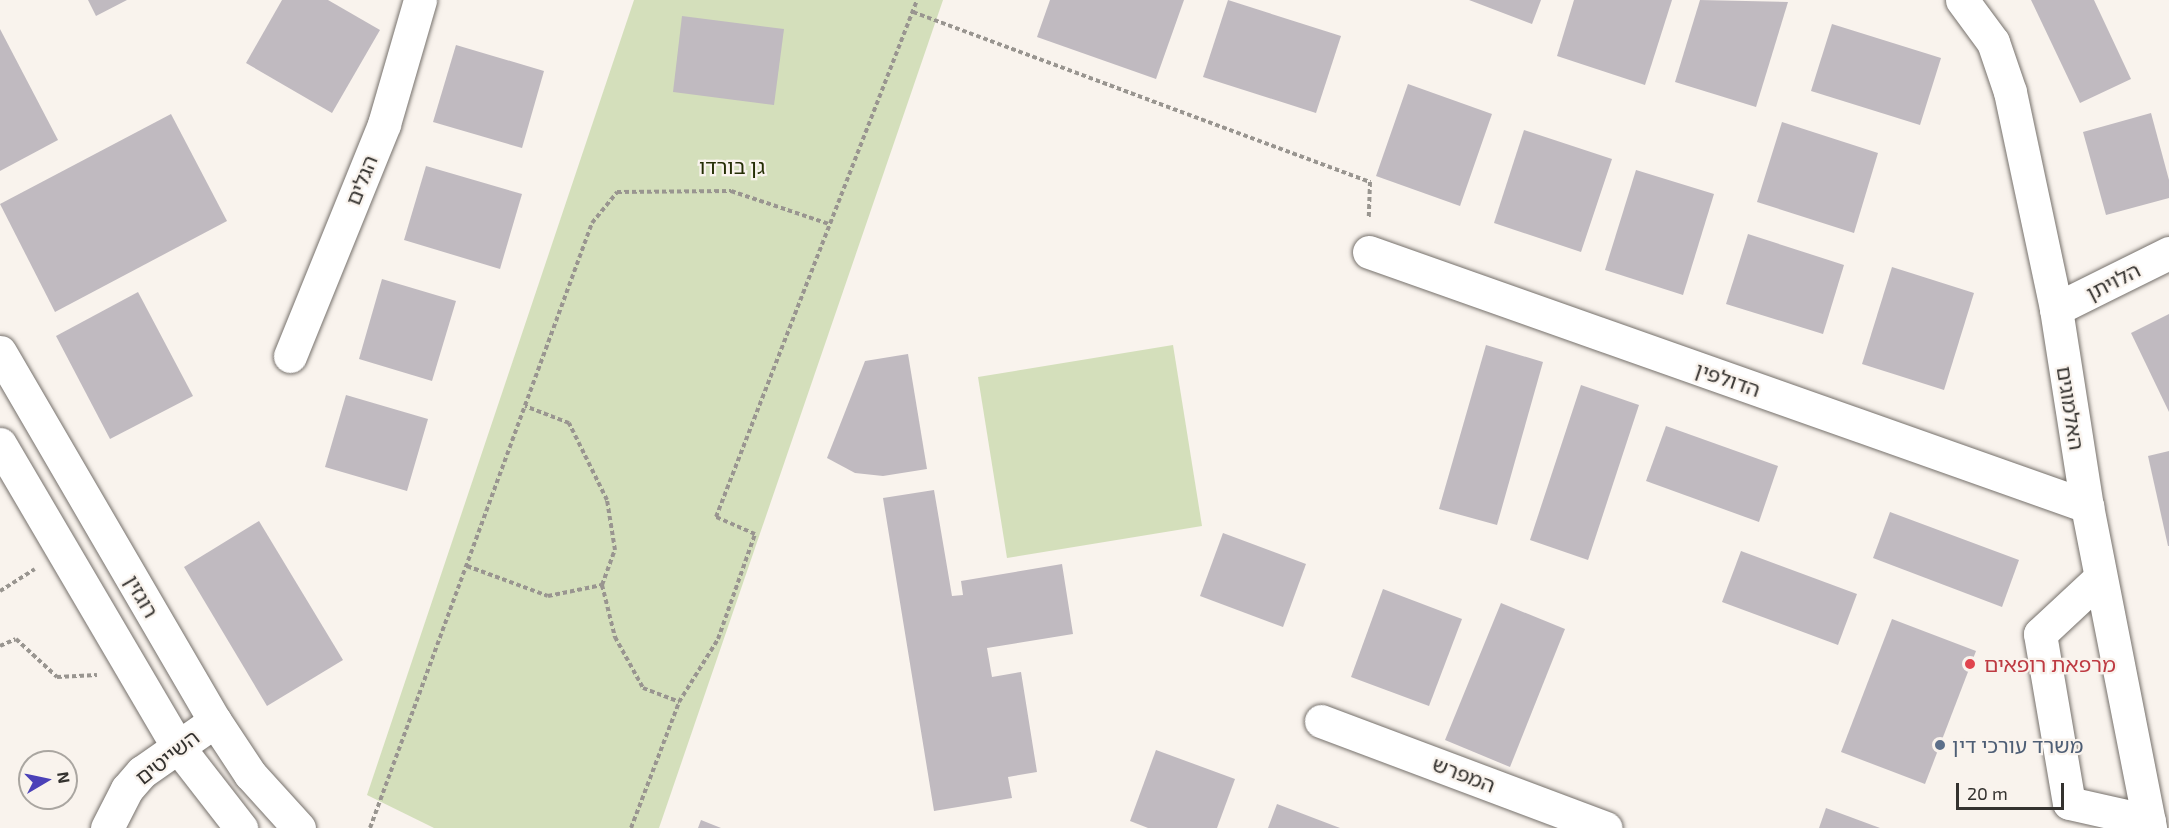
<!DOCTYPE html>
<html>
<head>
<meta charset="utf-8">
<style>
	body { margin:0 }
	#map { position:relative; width:2169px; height:828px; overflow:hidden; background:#f9f3ed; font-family:"Exo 2","Noto Sans Hebrew",sans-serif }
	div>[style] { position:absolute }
	.green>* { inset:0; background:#d4dfbb }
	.building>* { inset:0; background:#c0bac0 }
	.path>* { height:4px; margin-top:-2px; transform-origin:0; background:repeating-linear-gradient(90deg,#999590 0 4.5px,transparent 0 7.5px) }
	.roads { filter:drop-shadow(0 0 2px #76716c) drop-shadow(0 0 2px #76716c) }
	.minor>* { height:33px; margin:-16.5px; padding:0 16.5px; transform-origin:16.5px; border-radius:16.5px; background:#fff }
	.tertiary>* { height:33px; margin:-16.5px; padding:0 16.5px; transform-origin:16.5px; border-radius:16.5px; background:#fff }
	.dots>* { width:16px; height:16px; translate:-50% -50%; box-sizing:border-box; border:3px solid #f9f3ed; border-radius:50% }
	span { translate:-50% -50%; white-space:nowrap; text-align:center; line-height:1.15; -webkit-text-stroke:4.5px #f9f3ed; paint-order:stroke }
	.park-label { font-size:21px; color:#252e05 }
	.street-label { font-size:21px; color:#34322f }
	.health-label { font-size:21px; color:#be3a42 }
	.left { translate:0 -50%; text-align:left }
	.service-label { font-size:21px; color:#4e5e75 }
	.north { position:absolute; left:18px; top:750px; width:60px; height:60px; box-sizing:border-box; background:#f9f3ed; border:2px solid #aaa6a1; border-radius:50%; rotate:81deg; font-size:16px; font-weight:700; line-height:24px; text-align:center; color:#34322f }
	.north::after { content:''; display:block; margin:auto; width:21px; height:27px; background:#4b41b8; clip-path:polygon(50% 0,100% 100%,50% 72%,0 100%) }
	.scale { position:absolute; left:1956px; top:783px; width:108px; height:27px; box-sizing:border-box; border:3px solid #34322f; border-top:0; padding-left:8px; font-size:18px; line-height:21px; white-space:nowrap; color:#34322f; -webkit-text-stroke:4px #f9f3ed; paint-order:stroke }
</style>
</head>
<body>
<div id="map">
	<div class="green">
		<i style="clip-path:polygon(634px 0,943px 0,659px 828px,434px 828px,367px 795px)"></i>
		<i style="clip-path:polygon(1173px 345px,1202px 526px,1007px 558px,978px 377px)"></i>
	</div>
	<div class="building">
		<i style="clip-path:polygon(88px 0,127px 0,96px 16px)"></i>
		<i style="clip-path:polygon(282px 0,328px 0,380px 30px,332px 113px,246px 63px)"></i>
		<i style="clip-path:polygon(1050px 0,1184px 0,1156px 79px,1037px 37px)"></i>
		<i style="clip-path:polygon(1228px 0,1341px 36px,1316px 113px,1203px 77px)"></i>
		<i style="clip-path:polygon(1469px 0,1541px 0,1532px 24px)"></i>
		<i style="clip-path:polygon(1574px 0,1672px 0,1645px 85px,1557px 56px)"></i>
		<i style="clip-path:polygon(1700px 0,1788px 2px,1756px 107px,1675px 82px)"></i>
		<i style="clip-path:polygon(2031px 0,2094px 0,2131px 79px,2080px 103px)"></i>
		<i style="clip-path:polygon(682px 16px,784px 29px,774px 105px,673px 92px)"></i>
		<i style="clip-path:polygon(1832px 24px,1941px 58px,1920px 125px,1811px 91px)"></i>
		<i style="clip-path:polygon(0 29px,58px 140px,0 171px)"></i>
		<i style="clip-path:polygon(456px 45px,544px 71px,522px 148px,433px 122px)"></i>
		<i style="clip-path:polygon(1408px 84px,1492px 114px,1460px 206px,1376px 176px)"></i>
		<i style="clip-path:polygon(2151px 113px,2169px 180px,2169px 198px,2106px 215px,2083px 132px)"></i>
		<i style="clip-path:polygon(171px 114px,227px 221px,55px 312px,0 204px)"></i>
		<i style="clip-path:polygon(1782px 122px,1878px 153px,1854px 233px,1757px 202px)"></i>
		<i style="clip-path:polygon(1524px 130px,1612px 159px,1581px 252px,1494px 223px)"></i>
		<i style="clip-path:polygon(426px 166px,522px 194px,500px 269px,404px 240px)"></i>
		<i style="clip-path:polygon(1636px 170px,1714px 194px,1683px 295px,1605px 270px)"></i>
		<i style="clip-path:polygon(1748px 234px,1844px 265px,1823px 334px,1726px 304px)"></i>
		<i style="clip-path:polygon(1892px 267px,1974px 293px,1944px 390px,1862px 364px)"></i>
		<i style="clip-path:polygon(382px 279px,456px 301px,432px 381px,359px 359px)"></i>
		<i style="clip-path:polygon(138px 292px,193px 396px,110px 439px,56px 336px)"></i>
		<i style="clip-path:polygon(2169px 314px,2169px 412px,2131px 333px)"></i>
		<i style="clip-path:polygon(1486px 345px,1543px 362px,1497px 525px,1439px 509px)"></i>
		<i style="clip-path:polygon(908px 354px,927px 469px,883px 476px,855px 473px,827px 458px,865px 361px)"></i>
		<i style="clip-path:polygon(1581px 385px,1639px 405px,1588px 560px,1530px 540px)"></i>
		<i style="clip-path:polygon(346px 395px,428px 419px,407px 491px,325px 467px)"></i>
		<i style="clip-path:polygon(1666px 426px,1778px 466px,1759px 522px,1646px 481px)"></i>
		<i style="clip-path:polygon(2169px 451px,2169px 546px,2168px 546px,2148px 456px)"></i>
		<i style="clip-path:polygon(934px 490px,952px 596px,963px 595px,961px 581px,1062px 564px,1073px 634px,987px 648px,992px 677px,1021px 672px,1037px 772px,1008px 777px,1012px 798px,934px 811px,883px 498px)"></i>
		<i style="clip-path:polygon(1890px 512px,2019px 560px,2002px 607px,1873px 558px)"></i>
		<i style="clip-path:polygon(259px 521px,343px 660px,267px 706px,184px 567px)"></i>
		<i style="clip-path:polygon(1223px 533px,1306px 564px,1283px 627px,1200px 596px)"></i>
		<i style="clip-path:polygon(1741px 551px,1857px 594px,1838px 645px,1722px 602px)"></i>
		<i style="clip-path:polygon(1383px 589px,1462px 619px,1429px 706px,1351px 677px)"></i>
		<i style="clip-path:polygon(1501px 603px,1565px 629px,1510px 767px,1445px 740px)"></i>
		<i style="clip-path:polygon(1892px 619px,1976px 651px,1925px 784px,1841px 752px)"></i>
		<i style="clip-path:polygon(1156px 750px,1235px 779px,1217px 828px,1148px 828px,1130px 821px)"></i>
		<i style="clip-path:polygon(1277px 804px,1340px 828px,1268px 828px)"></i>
		<i style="clip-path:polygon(1826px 808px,1880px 828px,1819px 828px)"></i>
		<i style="clip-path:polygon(701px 820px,721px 828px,698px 828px)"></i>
	</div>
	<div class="path">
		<i style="left:913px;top:12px;width:488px;rotate:20.4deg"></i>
		<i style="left:1370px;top:182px;width:37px;rotate:92deg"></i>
		<i style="left:467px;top:566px;width:86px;rotate:20.3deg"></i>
		<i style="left:548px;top:596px;width:55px;rotate:-11.5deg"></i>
		<i style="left:602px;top:585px;width:37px;rotate:-70deg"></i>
		<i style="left:615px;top:550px;width:51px;rotate:-99.1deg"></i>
		<i style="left:607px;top:500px;width:86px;rotate:-116.3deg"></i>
		<i style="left:569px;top:423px;width:47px;rotate:-158.9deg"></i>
		<i style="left:602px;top:585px;width:54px;rotate:76deg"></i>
		<i style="left:615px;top:637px;width:58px;rotate:61.2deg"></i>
		<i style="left:643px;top:688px;width:39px;rotate:21deg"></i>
		<i style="left:0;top:591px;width:41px;rotate:-32.2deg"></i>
		<i style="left:0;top:646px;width:17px;rotate:-24deg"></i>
		<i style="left:16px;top:639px;width:56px;rotate:42.8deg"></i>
		<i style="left:57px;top:677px;width:40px;rotate:-2.9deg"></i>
		<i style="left:370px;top:828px;width:644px;rotate:-69.85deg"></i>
		<i style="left:592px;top:223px;width:40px;rotate:-51deg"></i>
		<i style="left:617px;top:192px;width:114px;rotate:-0.5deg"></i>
		<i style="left:731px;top:191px;width:103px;rotate:18.6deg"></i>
		<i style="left:631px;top:828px;width:135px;rotate:-69.1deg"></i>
		<i style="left:679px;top:702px;width:74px;rotate:-58.2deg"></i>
		<i style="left:718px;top:639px;width:111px;rotate:-70.6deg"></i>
		<i style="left:755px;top:534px;width:43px;rotate:-156.4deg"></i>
		<i style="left:716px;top:517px;width:555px;rotate:-68.75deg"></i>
	</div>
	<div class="roads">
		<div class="minor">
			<i style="left:1962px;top:0;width:52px;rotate:53.6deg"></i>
			<i style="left:1993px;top:42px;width:53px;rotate:71.2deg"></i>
			<i style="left:2010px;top:92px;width:222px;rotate:78deg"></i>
			<i style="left:2056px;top:309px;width:199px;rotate:81.1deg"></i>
			<i style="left:2087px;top:506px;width:328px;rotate:78.9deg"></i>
			<i style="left:1369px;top:252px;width:762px;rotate:19.48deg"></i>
			<i style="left:2056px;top:309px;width:126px;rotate:-26.4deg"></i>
			<i style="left:290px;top:356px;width:250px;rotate:-67.9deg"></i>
			<i style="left:384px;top:124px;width:129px;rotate:-73.8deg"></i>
			<i style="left:2100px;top:578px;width:82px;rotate:137deg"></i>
			<i style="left:2040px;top:634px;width:171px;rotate:80.3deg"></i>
			<i style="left:2069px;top:803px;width:82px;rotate:12.7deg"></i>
			<i style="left:1321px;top:721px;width:304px;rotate:20.6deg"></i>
			<i style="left:107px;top:828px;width:44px;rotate:-62.9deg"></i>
			<i style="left:127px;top:789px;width:23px;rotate:-49deg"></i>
			<i style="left:142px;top:772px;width:89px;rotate:-34.9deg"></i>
		</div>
		<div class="tertiary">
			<i style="left:0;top:352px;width:427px;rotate:59.8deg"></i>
			<i style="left:215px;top:721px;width:64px;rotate:56.6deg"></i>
			<i style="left:250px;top:774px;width:73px;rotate:47.8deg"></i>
			<i style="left:0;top:444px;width:351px;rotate:59.6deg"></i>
			<i style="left:178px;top:747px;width:103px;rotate:52.1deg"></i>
		</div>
	</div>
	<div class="dots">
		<i style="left:1970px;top:664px;background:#e0444e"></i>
		<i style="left:1940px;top:745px;background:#5c6f8a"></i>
	</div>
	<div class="park-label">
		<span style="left:732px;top:166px">גן בורדו</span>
	</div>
	<div class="street-label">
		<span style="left:361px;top:180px;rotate:-68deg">הגלים</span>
		<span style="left:2113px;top:281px;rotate:-27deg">הלויתן</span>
		<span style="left:1728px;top:379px;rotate:19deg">הדולפין</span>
		<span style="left:2071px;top:408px;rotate:81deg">האלמוגים</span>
		<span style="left:142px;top:596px;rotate:60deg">רוגזין</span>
		<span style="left:167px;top:757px;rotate:-38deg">השייטים</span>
		<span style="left:1464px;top:774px;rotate:21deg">המפרש</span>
	</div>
	<div class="health-label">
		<span class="left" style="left:1984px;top:664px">מרפאת רופאים</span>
	</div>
	<div class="service-label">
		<span class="left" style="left:1952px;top:745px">משרד עורכי דין</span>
	</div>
	<div class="north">N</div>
	<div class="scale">20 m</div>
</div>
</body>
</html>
